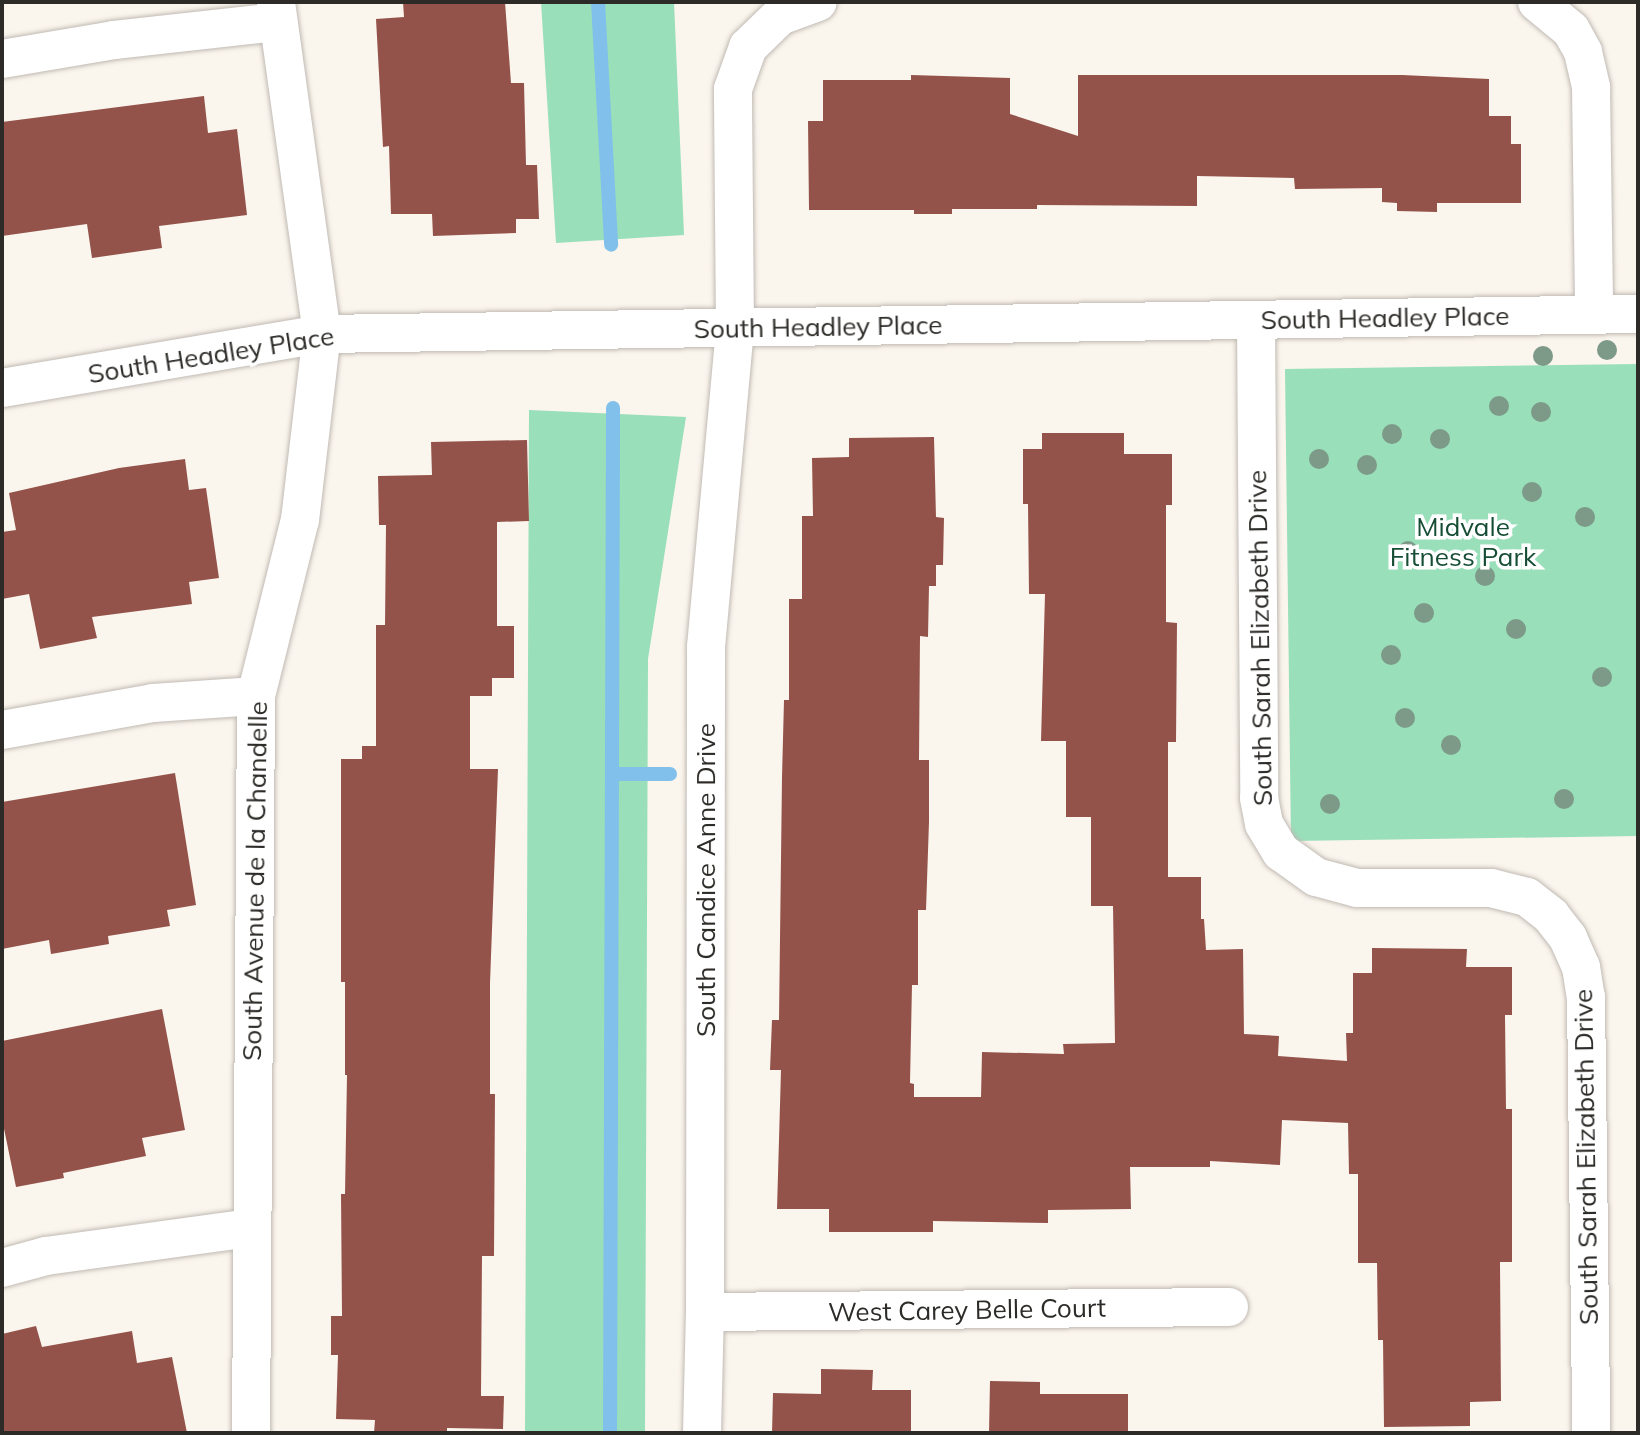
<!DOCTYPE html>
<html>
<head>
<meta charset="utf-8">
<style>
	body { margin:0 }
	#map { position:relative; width:1640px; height:1435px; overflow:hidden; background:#faf5ed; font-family:Mulish,sans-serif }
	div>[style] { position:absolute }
	.green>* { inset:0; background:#98dfba }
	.stream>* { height:14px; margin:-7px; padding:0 7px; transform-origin:7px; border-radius:7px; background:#80c0ea }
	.building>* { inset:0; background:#94534a }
	.roads { filter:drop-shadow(0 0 2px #c0bab3) drop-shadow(0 0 2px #c0bab3) }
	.minor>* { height:38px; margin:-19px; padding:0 19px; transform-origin:19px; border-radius:19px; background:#fff }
	.trees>* { width:20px; height:20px; margin:-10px; border-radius:50%; background:#7d9988 }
	span { translate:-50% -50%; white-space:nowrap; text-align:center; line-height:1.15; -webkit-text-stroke:7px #fff; paint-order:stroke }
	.street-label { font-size:26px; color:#2d2b28 }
	.park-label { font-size:26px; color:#164d35 }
	.frame { position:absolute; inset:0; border:4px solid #2d2b28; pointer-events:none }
</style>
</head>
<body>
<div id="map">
	<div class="green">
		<i style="clip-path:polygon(541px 2px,674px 2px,684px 235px,556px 243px)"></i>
		<i style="clip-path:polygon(1638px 364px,1638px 836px,1291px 841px,1285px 369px)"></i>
		<i style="clip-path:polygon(529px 410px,686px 417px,648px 659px,645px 1433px,525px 1433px)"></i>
	</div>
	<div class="stream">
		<i style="left:598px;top:2px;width:243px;rotate:86.9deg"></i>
		<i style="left:612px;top:774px;width:58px"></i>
		<i style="left:610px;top:1433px;width:1025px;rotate:-89.83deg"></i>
	</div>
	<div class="building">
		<i style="clip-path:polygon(403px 2px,505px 2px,511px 83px,524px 83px,526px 165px,537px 165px,539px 219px,516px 219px,516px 233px,433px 236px,432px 214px,391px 214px,389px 146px,383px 147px,376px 19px,404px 17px)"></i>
		<i style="clip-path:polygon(911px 75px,1010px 78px,1010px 114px,1078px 136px,1078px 75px,1402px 75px,1489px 79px,1489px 116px,1511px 116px,1511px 144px,1521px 144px,1521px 203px,1437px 203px,1437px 212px,1397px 211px,1397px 203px,1382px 202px,1382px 188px,1295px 189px,1294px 178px,1197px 176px,1197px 206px,1037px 205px,1037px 209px,952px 209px,952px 214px,914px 214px,914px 210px,809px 210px,808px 121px,823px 121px,823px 80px,911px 80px)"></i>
		<i style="clip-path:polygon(204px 96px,208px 133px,237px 129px,247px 215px,159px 226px,162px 248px,92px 258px,87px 224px,2px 236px,2px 122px)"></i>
		<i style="clip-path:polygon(1042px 433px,1124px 433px,1124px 454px,1172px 454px,1172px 505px,1166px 505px,1166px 622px,1177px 623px,1176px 742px,1168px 742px,1168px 877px,1201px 877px,1201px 919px,1204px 919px,1206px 950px,1243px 949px,1244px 1034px,1279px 1036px,1278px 1056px,1347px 1061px,1346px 1033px,1353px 1033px,1353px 973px,1372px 973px,1372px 948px,1467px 949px,1466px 967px,1512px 967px,1512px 1015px,1505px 1015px,1506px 1109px,1512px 1109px,1512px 1262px,1500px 1262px,1501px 1401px,1470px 1402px,1470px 1426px,1384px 1427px,1383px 1340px,1378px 1340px,1377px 1263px,1358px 1263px,1358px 1174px,1349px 1174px,1348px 1123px,1282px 1120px,1280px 1165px,1210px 1161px,1210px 1167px,1130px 1167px,1131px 1209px,1048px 1210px,1048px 1223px,933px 1221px,933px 1232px,829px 1232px,829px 1209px,777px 1209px,781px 1070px,770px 1070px,772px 1020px,779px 1020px,782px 777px,784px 700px,789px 700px,789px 599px,802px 599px,802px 516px,813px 516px,812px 458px,849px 457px,849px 438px,934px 437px,936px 517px,944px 518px,943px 565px,936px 565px,936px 586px,929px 586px,928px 637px,920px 636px,919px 760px,929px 760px,929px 822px,926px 910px,918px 910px,918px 985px,912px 985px,910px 1083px,914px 1084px,914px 1097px,981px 1097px,982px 1052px,1064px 1054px,1063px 1044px,1115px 1043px,1113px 906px,1091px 906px,1091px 817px,1066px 817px,1066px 741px,1041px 741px,1045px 594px,1029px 594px,1028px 504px,1023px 504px,1023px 449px,1042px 449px)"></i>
		<i style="clip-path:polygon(527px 440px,529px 521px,497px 522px,497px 626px,514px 626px,514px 678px,492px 678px,492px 696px,470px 696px,470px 769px,498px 769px,490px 983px,490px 1094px,495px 1094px,494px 1256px,482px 1256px,481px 1396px,504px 1396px,503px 1429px,447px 1428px,447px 1433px,374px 1433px,375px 1420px,336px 1419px,338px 1355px,331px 1355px,331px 1316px,342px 1316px,341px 1194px,345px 1194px,347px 1075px,345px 1075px,345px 982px,341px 982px,341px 759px,362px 759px,362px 746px,376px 746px,376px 625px,385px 625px,386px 525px,379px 525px,378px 476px,432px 475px,431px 442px)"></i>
		<i style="clip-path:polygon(185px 459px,189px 490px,206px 488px,219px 578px,189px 582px,192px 604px,92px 617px,97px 638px,40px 649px,29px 594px,2px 599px,2px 532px,16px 530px,9px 493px,119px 468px)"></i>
		<i style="clip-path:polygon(175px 773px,196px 905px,167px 910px,170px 926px,108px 936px,109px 944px,51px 954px,49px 940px,2px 949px,2px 802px)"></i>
		<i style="clip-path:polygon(162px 1009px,185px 1130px,142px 1138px,146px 1156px,63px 1173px,64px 1178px,16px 1187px,2px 1119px,2px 1041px)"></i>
		<i style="clip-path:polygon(36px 1326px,42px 1347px,132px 1331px,137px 1363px,172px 1357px,187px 1433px,2px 1433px,2px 1334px)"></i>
		<i style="clip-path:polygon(821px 1369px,873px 1370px,872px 1390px,911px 1390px,911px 1433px,772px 1433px,773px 1393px,821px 1394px)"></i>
		<i style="clip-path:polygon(990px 1381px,1040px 1382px,1040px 1394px,1128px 1394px,1128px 1433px,989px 1433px)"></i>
	</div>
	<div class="roads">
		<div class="minor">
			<i style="left:1537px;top:2px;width:44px;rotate:39.5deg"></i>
			<i style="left:1571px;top:30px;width:25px;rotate:61deg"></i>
			<i style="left:1583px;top:52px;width:37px;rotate:77deg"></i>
			<i style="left:1591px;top:88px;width:226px;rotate:89.2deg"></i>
			<i style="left:2px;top:59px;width:114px;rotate:-9.6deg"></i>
			<i style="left:114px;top:40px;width:165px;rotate:-6.3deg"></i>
			<i style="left:1256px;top:320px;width:478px;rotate:89.6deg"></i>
			<i style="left:1259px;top:798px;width:26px;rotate:79deg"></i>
			<i style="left:1264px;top:824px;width:33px;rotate:59deg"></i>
			<i style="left:1281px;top:852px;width:43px;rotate:35.5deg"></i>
			<i style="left:1316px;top:877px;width:42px;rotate:15deg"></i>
			<i style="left:1357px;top:888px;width:134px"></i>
			<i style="left:1491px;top:888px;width:37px;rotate:14deg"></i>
			<i style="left:1527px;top:897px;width:31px;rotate:38deg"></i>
			<i style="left:1551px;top:916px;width:28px;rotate:52deg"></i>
			<i style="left:1568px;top:938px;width:32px;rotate:66deg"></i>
			<i style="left:1581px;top:967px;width:30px;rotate:81deg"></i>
			<i style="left:1586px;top:997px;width:436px;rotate:89.3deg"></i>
			<i style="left:2px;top:388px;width:325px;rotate:-9.6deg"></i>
			<i style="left:322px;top:334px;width:1316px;rotate:-0.87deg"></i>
			<i style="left:2px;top:730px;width:153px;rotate:-10.1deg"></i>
			<i style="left:153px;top:703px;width:103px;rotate:-3.9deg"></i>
			<i style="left:2px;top:1268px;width:46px;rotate:-15.3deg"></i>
			<i style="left:46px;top:1256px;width:206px;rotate:-7.8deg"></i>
			<i style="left:705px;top:1312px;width:524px;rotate:-0.55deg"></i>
			<i style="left:251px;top:1433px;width:737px;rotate:-89.61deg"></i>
			<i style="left:256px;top:696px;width:181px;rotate:-76deg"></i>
			<i style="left:300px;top:520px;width:187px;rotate:-83.3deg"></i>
			<i style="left:322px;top:334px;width:335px;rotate:-97.9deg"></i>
			<i style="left:702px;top:1433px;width:121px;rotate:-88.6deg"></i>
			<i style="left:705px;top:1312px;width:665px;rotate:-89.91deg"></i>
			<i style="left:706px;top:647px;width:320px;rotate:-84.8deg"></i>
			<i style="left:735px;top:328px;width:239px;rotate:-90.5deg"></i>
			<i style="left:733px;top:89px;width:45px;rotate:-70.3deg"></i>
			<i style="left:748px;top:47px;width:45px;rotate:-44.1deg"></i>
			<i style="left:780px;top:16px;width:40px;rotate:-20.2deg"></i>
		</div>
	</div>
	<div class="trees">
		<i style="left:1607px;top:350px"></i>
		<i style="left:1543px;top:356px"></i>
		<i style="left:1499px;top:406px"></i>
		<i style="left:1541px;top:412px"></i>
		<i style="left:1392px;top:434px"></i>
		<i style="left:1440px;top:439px"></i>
		<i style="left:1319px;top:459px"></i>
		<i style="left:1367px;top:465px"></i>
		<i style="left:1532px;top:492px"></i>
		<i style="left:1585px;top:517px"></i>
		<i style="left:1408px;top:551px"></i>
		<i style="left:1485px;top:576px"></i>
		<i style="left:1424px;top:613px"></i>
		<i style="left:1516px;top:629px"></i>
		<i style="left:1391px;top:655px"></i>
		<i style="left:1602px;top:677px"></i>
		<i style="left:1405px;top:718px"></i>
		<i style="left:1451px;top:745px"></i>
		<i style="left:1564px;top:799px"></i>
		<i style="left:1330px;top:804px"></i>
	</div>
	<div class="street-label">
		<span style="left:1385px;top:318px;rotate:-1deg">South Headley Place</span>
		<span style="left:818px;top:327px;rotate:-1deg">South Headley Place</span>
		<span style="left:211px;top:355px;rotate:-9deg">South Headley Place</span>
		<span style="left:1260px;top:638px;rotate:-91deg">South Sarah Elizabeth Drive</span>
		<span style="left:706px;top:880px;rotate:-90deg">South Candice Anne Drive</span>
		<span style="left:255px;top:881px;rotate:-89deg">South Avenue de la Chandelle</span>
		<span style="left:1586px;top:1157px;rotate:-91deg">South Sarah Elizabeth Drive</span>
		<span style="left:967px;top:1310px;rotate:-1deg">West Carey Belle Court</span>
	</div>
	<div class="park-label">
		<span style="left:1463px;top:542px">Midvale<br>Fitness Park</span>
	</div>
	<div class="frame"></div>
</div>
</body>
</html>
